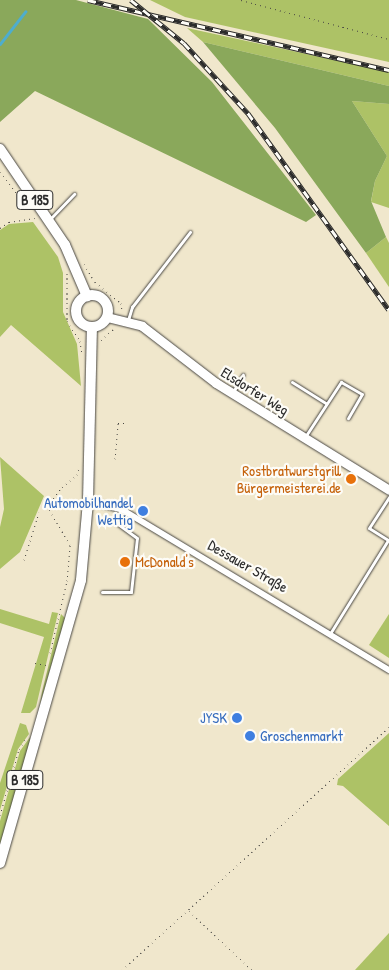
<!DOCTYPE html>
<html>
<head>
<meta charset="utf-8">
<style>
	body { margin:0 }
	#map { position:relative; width:389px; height:970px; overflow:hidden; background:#f0e7cc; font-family:"Patrick Hand",sans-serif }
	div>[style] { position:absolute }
	.green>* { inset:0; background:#adc266 }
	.forest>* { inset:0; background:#8aa85b }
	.stream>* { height:2.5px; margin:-1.25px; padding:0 1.25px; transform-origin:1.25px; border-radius:1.25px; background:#4eadcd }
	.path>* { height:1px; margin-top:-0.5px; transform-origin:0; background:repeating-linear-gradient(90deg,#494743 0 1px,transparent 0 5px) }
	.roads { filter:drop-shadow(0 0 1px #494743) drop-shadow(0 0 1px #494743) }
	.service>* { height:3px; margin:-1.5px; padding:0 1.5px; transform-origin:1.5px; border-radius:1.5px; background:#fff }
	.minor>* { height:6px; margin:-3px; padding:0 3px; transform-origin:3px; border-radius:3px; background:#fff }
	.tertiary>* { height:9px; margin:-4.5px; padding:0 4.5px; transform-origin:4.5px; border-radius:4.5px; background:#fff }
	.primary>* { height:10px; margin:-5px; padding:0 5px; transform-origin:5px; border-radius:5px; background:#fff }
	.primary>.ring { margin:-5px; padding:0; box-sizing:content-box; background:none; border:10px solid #fff; border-radius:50% }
	.rail>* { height:4.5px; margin-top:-2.25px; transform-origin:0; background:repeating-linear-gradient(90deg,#fdfcf7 0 8px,#2b2b2b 0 16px); box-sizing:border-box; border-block:1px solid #2b2b2b }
	.dots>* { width:14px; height:14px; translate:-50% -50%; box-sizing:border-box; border:2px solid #fdfcf7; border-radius:50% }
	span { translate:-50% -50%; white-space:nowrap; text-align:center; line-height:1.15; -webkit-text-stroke:4.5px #fdfcf7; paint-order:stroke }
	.shield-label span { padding:1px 4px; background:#fdfcf7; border:1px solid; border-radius:4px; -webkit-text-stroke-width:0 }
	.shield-label { font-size:14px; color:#2b2b2b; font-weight:700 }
	.street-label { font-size:15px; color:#2b2b2b }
	.food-label { font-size:15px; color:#c56008 }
	.right { translate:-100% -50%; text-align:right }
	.left { translate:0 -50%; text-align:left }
	.shop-label { font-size:15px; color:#366cbe }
</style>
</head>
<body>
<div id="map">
	<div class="green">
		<i style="clip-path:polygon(150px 0,389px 0,389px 62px,185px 17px)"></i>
		<i style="clip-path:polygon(187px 28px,389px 72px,389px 86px,203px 42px)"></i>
		<i style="clip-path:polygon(352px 101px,389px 104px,389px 208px,371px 202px,375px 181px,387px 156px)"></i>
		<i style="clip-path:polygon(33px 222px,58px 257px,63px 273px,63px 312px,77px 344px,81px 386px,11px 325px,0 337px,0 230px,9px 224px)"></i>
		<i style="clip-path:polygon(386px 237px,389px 243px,389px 287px,366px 253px)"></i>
		<i style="clip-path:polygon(0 457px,44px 496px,20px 552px,0 569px,0 527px,4px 509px)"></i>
		<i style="clip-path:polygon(0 609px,49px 624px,52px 612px,58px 613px,36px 707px,30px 713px,21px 713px,44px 637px,0 623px)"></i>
		<i style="clip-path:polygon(61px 614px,65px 618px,40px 704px,42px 692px)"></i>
		<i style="clip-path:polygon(389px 614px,389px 658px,369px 645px)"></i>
		<i style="clip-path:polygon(20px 723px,26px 725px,29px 734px,18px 749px,0 810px,0 783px)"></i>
		<i style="clip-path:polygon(389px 733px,389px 826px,343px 786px,337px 785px,338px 779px)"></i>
		<i style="clip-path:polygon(30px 737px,31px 743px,0 849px,0 821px,20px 751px)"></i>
		<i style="clip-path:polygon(389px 933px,389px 970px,355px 970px)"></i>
	</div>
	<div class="forest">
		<i style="clip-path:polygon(0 0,76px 0,148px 19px,212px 82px,316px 215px,306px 222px,35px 91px,0 122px)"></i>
		<i style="clip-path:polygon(203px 42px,389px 86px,389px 104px,352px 101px,387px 156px,375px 181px,371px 201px,386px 237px,366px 253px,275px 128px)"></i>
	</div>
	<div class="stream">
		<i style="left:0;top:44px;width:41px;rotate:-52deg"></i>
	</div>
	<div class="path">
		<i style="left:241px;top:0;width:153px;rotate:14.8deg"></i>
		<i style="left:0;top:172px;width:49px;rotate:52.4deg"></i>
		<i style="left:0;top:228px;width:11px;rotate:-34deg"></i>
		<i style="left:9px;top:222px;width:26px;rotate:-9deg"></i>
		<i style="left:84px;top:264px;width:21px;rotate:59deg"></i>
		<i style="left:95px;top:282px;width:33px;rotate:39deg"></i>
		<i style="left:121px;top:303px;width:8px;rotate:83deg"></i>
		<i style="left:67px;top:273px;width:48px;rotate:90deg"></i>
		<i style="left:67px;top:321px;width:24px;rotate:57deg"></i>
		<i style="left:80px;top:341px;width:14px;rotate:82deg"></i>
		<i style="left:101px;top:340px;width:18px;rotate:-41deg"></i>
		<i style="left:115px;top:459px;width:36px;rotate:-85deg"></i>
		<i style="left:118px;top:423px;width:6px"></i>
		<i style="left:24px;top:560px;width:50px;rotate:-72.6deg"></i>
		<i style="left:50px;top:653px;width:74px;rotate:-76.7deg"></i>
		<i style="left:67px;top:581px;width:36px;rotate:-85deg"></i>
		<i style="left:70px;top:545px;width:45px;rotate:-120.5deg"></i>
		<i style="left:47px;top:506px;width:24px;rotate:-52deg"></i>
		<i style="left:62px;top:487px;width:19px;rotate:-39deg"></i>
		<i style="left:77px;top:475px;width:8px;rotate:-76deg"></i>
		<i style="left:35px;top:663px;width:11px;rotate:10deg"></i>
		<i style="left:0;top:815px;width:69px;rotate:-73.9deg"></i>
		<i style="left:19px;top:749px;width:11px;rotate:-56deg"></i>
		<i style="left:189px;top:911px;width:86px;rotate:43.1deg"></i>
		<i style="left:122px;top:970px;width:361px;rotate:-42.3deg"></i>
	</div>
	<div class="roads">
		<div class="service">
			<i style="left:50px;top:219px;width:35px;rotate:-46deg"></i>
			<i style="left:128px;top:320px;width:14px;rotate:-73deg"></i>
			<i style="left:132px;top:307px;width:95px;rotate:-52.3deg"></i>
			<i style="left:292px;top:382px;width:40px;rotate:32deg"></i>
			<i style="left:233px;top:392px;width:20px;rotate:-60deg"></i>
			<i style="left:305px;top:437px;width:66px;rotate:-56.8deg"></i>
			<i style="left:341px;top:382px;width:24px;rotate:30deg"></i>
			<i style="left:362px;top:394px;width:28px;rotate:120deg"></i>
			<i style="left:102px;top:592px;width:29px"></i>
			<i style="left:131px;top:592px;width:54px;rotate:-83.7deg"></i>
			<i style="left:137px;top:538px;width:27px;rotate:-144deg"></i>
			<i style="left:331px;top:632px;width:108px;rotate:-58.2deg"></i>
			<i style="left:388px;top:540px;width:22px;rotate:-148deg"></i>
			<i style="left:369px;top:528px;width:37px;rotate:-57deg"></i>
		</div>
		<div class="minor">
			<i style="left:88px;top:501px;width:34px;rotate:14deg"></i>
			<i style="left:121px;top:509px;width:313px;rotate:31deg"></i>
		</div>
		<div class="tertiary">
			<i style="left:107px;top:317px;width:36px;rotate:14deg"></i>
			<i style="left:142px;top:326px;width:93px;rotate:37.6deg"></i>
			<i style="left:216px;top:383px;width:203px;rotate:31.7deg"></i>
		</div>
		<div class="primary">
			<i style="left:0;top:149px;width:116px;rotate:55.9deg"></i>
			<i style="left:65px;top:245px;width:56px;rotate:66.7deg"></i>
			<i class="ring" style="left:76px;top:295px;width:22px;height:22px"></i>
			<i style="left:0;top:863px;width:294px;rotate:-74deg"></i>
			<i style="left:81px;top:580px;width:79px;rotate:-84.9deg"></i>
			<i style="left:88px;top:501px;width:174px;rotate:-88.7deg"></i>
		</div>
	</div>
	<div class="rail">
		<i style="left:88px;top:0;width:309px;rotate:13.1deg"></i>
		<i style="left:131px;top:0;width:68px;rotate:39.1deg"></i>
		<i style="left:184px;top:43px;width:95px;rotate:47.6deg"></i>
		<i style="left:248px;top:113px;width:242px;rotate:54.4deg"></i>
	</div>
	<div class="dots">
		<i style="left:351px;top:479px;background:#e8710a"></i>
		<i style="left:143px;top:511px;background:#3f7fe0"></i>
		<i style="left:125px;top:562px;background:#e8710a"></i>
		<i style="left:237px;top:718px;background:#3f7fe0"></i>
		<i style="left:250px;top:736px;background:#3f7fe0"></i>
	</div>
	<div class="shield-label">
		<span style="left:35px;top:200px">B 185</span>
		<span style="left:25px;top:780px">B 185</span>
	</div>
	<div class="street-label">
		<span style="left:255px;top:391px;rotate:32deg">Elsdorfer Weg</span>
		<span style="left:248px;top:566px;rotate:30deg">Dessauer Straße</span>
	</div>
	<div class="food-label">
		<span class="right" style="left:341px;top:479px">Rostbratwurstgrill<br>Bürgermeisterei.de</span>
		<span class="left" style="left:135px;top:562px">McDonald's</span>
	</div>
	<div class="shop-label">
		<span class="right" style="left:133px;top:511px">Automobilhandel<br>Wettig</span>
		<span class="right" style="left:227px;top:718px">JYSK</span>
		<span class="left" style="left:260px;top:736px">Groschenmarkt</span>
	</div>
</div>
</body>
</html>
